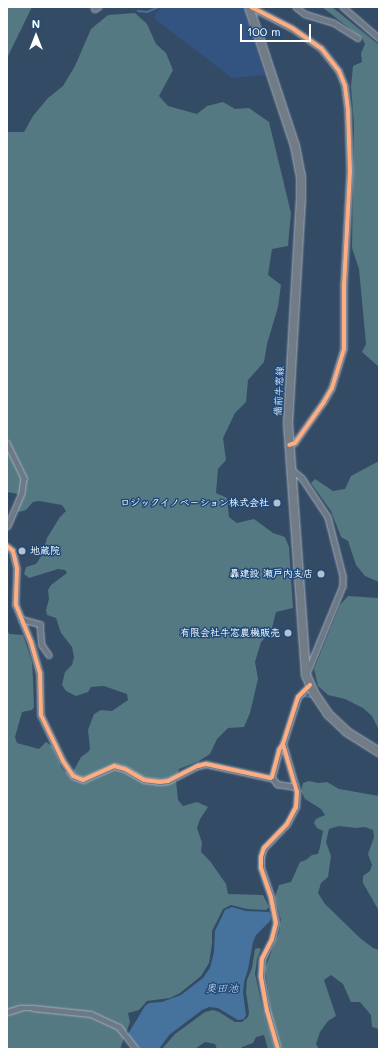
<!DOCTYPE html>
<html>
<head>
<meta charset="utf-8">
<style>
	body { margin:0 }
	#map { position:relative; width:386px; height:1056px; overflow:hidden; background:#344b65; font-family:Mali,"Klee One",sans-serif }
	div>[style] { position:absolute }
	.built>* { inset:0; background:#335380 }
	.green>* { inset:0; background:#547982 }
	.water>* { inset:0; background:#45739e }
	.stream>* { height:1.5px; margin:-0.75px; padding:0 0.75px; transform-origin:0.75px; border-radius:0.75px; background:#45739e }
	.roads { filter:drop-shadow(0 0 1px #a4aeba) drop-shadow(0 0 1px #a4aeba) }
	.minor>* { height:4.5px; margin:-2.25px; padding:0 2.25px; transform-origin:2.25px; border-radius:2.25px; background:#6d7986 }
	.tertiary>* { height:6px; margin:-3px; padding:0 3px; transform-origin:3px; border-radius:3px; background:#6d7986 }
	.primary>* { height:8px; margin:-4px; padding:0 4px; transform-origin:4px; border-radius:4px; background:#717c86 }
	.cycleway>* { height:4px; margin:-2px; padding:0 2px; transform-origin:2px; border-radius:2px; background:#ffac80 }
	.dots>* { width:11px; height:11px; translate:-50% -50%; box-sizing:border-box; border:2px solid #1f4a7a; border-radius:50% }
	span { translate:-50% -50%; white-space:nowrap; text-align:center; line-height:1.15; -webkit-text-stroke:3px #1f4a7a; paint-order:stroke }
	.street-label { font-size:10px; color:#fff }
	.poi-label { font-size:10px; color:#fff; font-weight:700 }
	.right { translate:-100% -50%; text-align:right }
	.left { translate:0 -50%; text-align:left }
	.water-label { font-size:11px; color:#d1dde8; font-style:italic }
	.frame { position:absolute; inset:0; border:8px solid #fff; pointer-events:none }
	.north { position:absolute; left:16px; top:16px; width:40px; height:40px; -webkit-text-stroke:3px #1f4a7a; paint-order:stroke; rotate:0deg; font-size:11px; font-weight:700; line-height:16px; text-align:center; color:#fff }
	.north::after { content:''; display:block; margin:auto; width:14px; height:18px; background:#fff; clip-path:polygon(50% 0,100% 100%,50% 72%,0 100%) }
	.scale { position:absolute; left:240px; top:24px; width:71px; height:18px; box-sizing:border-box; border:2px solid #fff; border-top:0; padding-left:5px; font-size:12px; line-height:14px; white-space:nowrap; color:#fff; -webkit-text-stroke:3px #1f4a7a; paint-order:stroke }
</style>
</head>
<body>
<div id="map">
	<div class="built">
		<i style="clip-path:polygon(162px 7px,243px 7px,265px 75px,232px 78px,155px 19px,156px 13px)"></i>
	</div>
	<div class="green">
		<i style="clip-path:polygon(7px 7px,32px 7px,7px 58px)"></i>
		<i style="clip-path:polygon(322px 7px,332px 7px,379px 45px,379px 367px,362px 352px,366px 344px,359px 269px,352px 248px,354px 124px,351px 86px,353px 66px,362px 62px,361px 53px,365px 44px,362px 38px)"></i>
		<i style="clip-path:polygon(135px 13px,147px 24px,156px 44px,166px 53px,173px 70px,159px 96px,168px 106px,197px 114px,207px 106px,223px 102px,235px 109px,249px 108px,269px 122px,291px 213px,288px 246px,272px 249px,268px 275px,281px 285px,278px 307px,267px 344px,264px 362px,248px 380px,246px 402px,235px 413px,223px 438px,226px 460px,218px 469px,216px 493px,227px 498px,229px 517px,237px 523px,254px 519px,273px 533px,285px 537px,289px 547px,293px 608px,276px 612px,271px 632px,261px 642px,255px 662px,258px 679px,250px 713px,244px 727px,228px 728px,217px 739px,210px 754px,199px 761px,179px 769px,176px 781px,178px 800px,183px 806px,197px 802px,208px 807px,200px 819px,197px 828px,202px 843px,201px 852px,210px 861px,226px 884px,228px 894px,263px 895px,269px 907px,266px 910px,247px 909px,231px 905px,223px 909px,212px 931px,212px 944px,209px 963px,201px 976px,180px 993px,170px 998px,147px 1001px,139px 1010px,128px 1013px,130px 1022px,120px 1049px,7px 1049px,7px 627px,9px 634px,23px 635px,32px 662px,33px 679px,34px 707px,32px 710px,22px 712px,15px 737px,17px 743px,39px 749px,46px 742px,52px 746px,61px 767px,65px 772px,73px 772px,81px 757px,88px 752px,90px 749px,88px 730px,94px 714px,101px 710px,112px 711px,128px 700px,127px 694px,104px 686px,91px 687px,88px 692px,76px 696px,66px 691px,62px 685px,65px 672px,72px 665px,74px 657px,72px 647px,61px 633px,56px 618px,47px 615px,46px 610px,49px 599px,48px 590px,51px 585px,67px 573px,65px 570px,58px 569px,29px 578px,24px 574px,26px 567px,36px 564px,42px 555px,47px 538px,60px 517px,66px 511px,62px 505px,39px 501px,33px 502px,26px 510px,19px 512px,17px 509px,21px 497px,18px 494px,7px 492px,7px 132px,24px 132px,33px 116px,48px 98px,63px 86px,75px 66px,91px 29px,108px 15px)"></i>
		<i style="clip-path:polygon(379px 461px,379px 582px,365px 576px,356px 565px,348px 541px,341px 537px,331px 511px,311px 483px,315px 479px,333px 491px,345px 489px,351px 476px)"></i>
		<i style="clip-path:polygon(348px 596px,377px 598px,379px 597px,379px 730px,372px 716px,363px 708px,345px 699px,328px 695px,318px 686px,314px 669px,340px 605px)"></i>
		<i style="clip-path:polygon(309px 781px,318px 783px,327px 782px,339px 789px,379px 796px,379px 911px,363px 883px,363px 876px,370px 871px,372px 865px,368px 854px,374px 837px,373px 830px,365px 827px,356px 828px,339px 826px,329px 829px,326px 842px,331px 856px,328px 877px,321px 883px,318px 893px,325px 904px,360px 938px,373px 948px,379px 950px,379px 1029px,372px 1027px,371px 1015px,360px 1002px,351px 1002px,343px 984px,331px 975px,324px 980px,336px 1016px,328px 1021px,320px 1032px,316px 1044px,319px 1049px,282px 1049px,272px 1020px,265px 968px,279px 933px,281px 920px,275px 897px,279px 885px,291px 882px,300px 862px,306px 860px,312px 855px,318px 854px,320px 847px,323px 831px,317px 828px,314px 823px,316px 819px,325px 815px,321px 809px,305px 799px,301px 791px,303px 783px)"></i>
		<i style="clip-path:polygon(258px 948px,261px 949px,257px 959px,255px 974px,263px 1010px,275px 1049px,268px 1049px,264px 1035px,256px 1037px,253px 1043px,242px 1047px,241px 1049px,217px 1049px,215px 1044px,205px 1042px,195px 1049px,162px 1049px,175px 1034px,205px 1012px,213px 1010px,219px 1012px,235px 1022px,242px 1022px,248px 1017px,249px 1012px,246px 992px,247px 980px,252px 968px,255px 949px)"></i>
	</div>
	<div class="water">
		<i style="clip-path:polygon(232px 907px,246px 911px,269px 912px,271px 916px,270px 921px,256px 935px,253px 942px,248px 969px,244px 982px,243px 993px,246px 1015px,244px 1019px,238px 1020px,218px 1008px,209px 1007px,202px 1010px,169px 1035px,159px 1049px,140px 1049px,130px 1039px,128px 1034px,145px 1006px,149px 1003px,162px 1002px,181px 995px,203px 978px,210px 968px,214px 952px,215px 931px,225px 910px)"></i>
	</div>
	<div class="stream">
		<i style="left:138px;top:11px;width:9px;rotate:6deg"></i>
		<i style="left:147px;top:12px;width:13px;rotate:-23deg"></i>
		<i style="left:300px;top:698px;width:4px;rotate:-27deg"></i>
		<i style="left:304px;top:696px;width:7px;rotate:8deg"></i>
		<i style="left:288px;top:826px;width:21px;rotate:-61deg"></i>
		<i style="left:298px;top:808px;width:15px;rotate:-86deg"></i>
		<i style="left:263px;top:867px;width:16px;rotate:-83deg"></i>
		<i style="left:272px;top:943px;width:19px;rotate:-72deg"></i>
		<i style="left:278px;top:925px;width:24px;rotate:-99deg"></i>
		<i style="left:264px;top:963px;width:7px;rotate:-74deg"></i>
	</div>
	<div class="roads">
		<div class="minor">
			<i style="left:251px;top:7px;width:46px;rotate:27.1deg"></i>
			<i style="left:292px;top:28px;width:35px;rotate:35deg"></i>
			<i style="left:321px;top:48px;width:29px;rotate:52deg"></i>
			<i style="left:339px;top:71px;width:16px;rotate:68deg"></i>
			<i style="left:345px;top:86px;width:25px;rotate:83deg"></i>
			<i style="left:348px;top:111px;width:60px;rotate:88.1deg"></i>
			<i style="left:350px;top:171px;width:113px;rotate:93deg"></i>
			<i style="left:344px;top:284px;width:65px;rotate:90deg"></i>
			<i style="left:344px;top:349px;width:41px;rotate:107.1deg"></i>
			<i style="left:332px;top:388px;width:16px;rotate:120deg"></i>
			<i style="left:324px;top:402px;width:50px;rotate:125.3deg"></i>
			<i style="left:295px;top:443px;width:6px;rotate:162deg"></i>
			<i style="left:296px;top:7px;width:11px;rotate:38deg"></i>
			<i style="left:305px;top:14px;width:30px;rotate:17deg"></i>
			<i style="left:334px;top:23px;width:28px;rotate:32deg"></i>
			<i style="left:343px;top:7px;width:48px;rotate:40.7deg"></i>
			<i style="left:7px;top:443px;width:39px;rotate:64deg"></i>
			<i style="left:24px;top:478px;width:15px;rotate:98deg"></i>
			<i style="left:22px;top:493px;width:36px;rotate:113deg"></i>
			<i style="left:291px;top:469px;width:14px;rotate:39deg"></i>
			<i style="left:302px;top:478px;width:47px;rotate:56.3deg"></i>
			<i style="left:328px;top:517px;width:61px;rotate:75.7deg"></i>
			<i style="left:343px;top:576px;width:10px;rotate:90deg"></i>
			<i style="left:343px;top:586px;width:92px;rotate:112.4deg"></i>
			<i style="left:7px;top:546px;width:8px;rotate:40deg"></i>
			<i style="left:13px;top:551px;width:18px;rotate:77deg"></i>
			<i style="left:17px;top:569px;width:36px;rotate:92deg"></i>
			<i style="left:16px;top:605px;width:40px;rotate:68deg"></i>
			<i style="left:31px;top:642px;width:32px;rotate:74deg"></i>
			<i style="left:40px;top:673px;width:42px;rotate:88.6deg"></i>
			<i style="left:41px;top:715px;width:51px;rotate:64.4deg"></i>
			<i style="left:63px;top:761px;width:18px;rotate:56deg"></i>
			<i style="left:73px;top:776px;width:11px;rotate:22deg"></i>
			<i style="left:83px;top:780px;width:34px;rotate:-24deg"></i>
			<i style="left:114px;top:766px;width:11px;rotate:15deg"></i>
			<i style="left:125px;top:769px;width:22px;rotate:30deg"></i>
			<i style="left:144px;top:780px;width:16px;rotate:7deg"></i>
			<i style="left:160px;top:782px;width:8px;rotate:-7deg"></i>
			<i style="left:168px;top:781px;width:34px;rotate:-27deg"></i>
			<i style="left:198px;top:766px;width:8px;rotate:-14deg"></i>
			<i style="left:206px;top:764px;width:66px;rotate:12.3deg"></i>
			<i style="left:270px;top:778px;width:2px;rotate:-27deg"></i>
			<i style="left:272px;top:777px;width:28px;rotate:-75deg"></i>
			<i style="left:279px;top:750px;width:7px;rotate:-56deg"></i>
			<i style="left:21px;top:619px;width:20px;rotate:15deg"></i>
			<i style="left:40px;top:624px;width:21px;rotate:85deg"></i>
			<i style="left:42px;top:645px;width:12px;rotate:55deg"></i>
			<i style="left:272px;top:777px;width:9px;rotate:54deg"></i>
			<i style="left:277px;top:784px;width:19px;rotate:9deg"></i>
			<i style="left:7px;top:1012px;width:14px;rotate:-17deg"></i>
			<i style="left:20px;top:1008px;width:13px"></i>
			<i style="left:33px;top:1008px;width:58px;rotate:5.9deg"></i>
			<i style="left:91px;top:1014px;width:31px;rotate:25deg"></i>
			<i style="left:119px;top:1027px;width:28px;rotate:52deg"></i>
			<i style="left:278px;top:1049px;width:40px;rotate:-106deg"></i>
			<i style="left:267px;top:1011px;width:36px;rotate:-100deg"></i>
			<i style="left:261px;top:976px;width:17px;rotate:-87deg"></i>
			<i style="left:262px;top:959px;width:22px;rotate:-63deg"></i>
			<i style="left:272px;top:939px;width:16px;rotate:-76deg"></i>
			<i style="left:276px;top:923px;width:26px;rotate:-101deg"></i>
			<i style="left:271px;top:897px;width:31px;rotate:-109deg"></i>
			<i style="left:261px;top:868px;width:11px;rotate:-90deg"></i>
			<i style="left:261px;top:857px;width:9px;rotate:-72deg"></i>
			<i style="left:264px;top:848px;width:33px;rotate:-46deg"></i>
			<i style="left:287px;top:824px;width:19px;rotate:-62deg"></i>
			<i style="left:296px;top:807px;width:15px;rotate:-86deg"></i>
			<i style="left:297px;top:792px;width:50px;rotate:-106.3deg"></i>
			<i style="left:283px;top:744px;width:49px;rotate:-72.3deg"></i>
			<i style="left:298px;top:697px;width:17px;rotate:-45deg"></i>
		</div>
		<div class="tertiary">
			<i style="left:95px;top:9px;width:4px;rotate:-34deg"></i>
		</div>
		<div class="primary">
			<i style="left:249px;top:7px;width:146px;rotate:71.7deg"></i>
			<i style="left:295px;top:146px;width:31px;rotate:79deg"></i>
			<i style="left:301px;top:176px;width:22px;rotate:90deg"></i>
			<i style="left:301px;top:198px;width:225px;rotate:93.3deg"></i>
			<i style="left:288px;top:423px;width:253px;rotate:85.9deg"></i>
			<i style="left:306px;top:675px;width:20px;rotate:66deg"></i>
			<i style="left:314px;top:693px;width:25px;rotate:56deg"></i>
			<i style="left:328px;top:714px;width:26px;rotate:43deg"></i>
			<i style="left:347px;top:732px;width:38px;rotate:32deg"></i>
		</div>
	</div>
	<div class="cycleway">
		<i style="left:251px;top:7px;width:46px;rotate:27.1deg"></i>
		<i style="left:292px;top:28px;width:35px;rotate:35deg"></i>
		<i style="left:321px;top:48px;width:29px;rotate:52deg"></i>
		<i style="left:339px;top:71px;width:16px;rotate:68deg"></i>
		<i style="left:345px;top:86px;width:25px;rotate:83deg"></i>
		<i style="left:348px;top:111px;width:60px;rotate:88.1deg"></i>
		<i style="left:350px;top:171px;width:113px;rotate:93deg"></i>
		<i style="left:344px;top:284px;width:65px;rotate:90deg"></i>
		<i style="left:344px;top:349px;width:41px;rotate:107.1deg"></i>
		<i style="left:332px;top:388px;width:16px;rotate:120deg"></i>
		<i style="left:324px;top:402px;width:50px;rotate:125.3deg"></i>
		<i style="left:295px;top:443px;width:6px;rotate:162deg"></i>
		<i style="left:7px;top:546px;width:8px;rotate:40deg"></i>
		<i style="left:13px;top:551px;width:18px;rotate:77deg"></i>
		<i style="left:17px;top:569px;width:36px;rotate:92deg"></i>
		<i style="left:16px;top:605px;width:40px;rotate:68deg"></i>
		<i style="left:31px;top:642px;width:32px;rotate:74deg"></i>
		<i style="left:40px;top:673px;width:42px;rotate:88.6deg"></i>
		<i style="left:41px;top:715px;width:51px;rotate:64.4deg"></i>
		<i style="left:63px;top:761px;width:18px;rotate:56deg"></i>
		<i style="left:73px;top:776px;width:11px;rotate:22deg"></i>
		<i style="left:83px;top:780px;width:34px;rotate:-24deg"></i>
		<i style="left:114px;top:766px;width:11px;rotate:15deg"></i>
		<i style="left:125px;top:769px;width:22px;rotate:30deg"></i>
		<i style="left:144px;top:780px;width:16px;rotate:7deg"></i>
		<i style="left:160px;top:782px;width:8px;rotate:-7deg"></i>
		<i style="left:168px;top:781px;width:34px;rotate:-27deg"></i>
		<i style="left:198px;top:766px;width:8px;rotate:-14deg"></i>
		<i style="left:206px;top:764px;width:66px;rotate:12.3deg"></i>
		<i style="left:270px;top:778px;width:2px;rotate:-27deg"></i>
		<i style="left:272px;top:777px;width:28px;rotate:-75deg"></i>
		<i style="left:279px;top:750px;width:7px;rotate:-56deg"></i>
		<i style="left:278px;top:1049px;width:40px;rotate:-106deg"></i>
		<i style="left:267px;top:1011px;width:36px;rotate:-100deg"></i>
		<i style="left:261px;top:976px;width:17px;rotate:-87deg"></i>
		<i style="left:262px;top:959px;width:22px;rotate:-63deg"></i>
		<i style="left:272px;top:939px;width:16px;rotate:-76deg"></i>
		<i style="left:276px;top:923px;width:26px;rotate:-101deg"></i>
		<i style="left:271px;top:897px;width:31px;rotate:-109deg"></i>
		<i style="left:261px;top:868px;width:11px;rotate:-90deg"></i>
		<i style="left:261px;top:857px;width:9px;rotate:-72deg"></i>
		<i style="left:264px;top:848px;width:33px;rotate:-46deg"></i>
		<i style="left:287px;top:824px;width:19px;rotate:-62deg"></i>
		<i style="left:296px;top:807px;width:15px;rotate:-86deg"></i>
		<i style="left:297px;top:792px;width:50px;rotate:-106.3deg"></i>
		<i style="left:283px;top:744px;width:49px;rotate:-72.3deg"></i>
		<i style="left:298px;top:697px;width:17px;rotate:-45deg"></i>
	</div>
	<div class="dots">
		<i style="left:277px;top:503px;background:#b8c0c9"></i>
		<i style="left:22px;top:551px;background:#b8c0c9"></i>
		<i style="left:321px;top:574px;background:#b8c0c9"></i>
		<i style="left:288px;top:633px;background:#b8c0c9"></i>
	</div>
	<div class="street-label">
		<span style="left:279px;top:391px;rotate:-87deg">備前牛窓線</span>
	</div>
	<div class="poi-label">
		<span class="right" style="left:269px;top:503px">ロジックイノベーション株式会社</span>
		<span class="left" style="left:30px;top:551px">地蔵院</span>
		<span class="right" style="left:313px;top:574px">轟建設 瀬戸内支店</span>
		<span class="right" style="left:280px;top:633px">有限会社牛窓農機販売</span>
	</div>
	<div class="water-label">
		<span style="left:222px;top:988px">奥田池</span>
	</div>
	<div class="frame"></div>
	<div class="north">N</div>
	<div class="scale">100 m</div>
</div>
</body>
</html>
